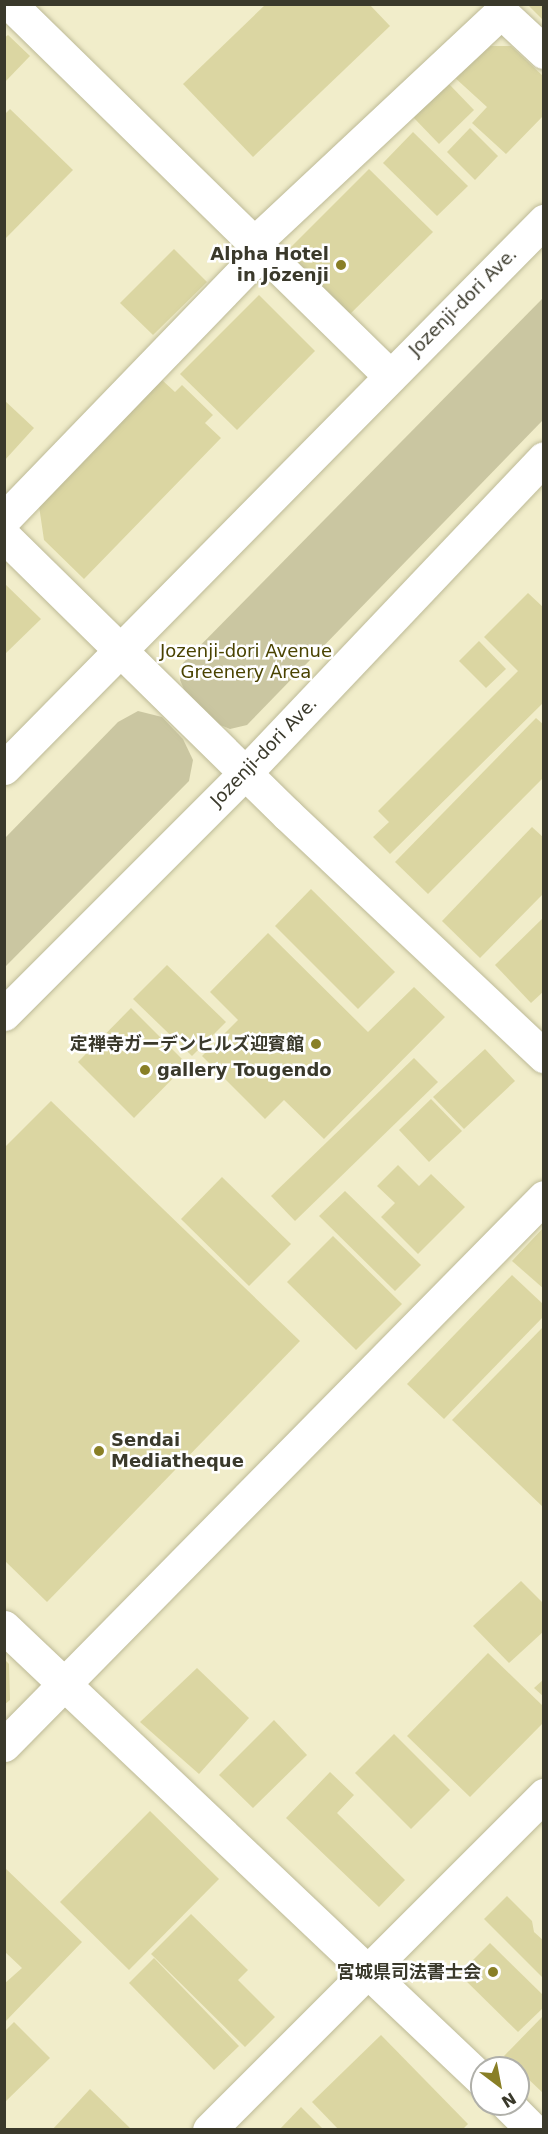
<!DOCTYPE html>
<html>
<head>
<meta charset="utf-8">
<style>
	body { margin:0 }
	#map { position:relative; width:548px; height:2134px; overflow:hidden; background:#f1edca; font-family:"DejaVu Sans","Noto Sans JP",sans-serif }
	div>[style] { position:absolute }
	.green>* { inset:0; background:#cac6a1 }
	.building>* { inset:0; background:#dbd6a2 }
	.roads { filter:drop-shadow(0 0 2px #bdba97) drop-shadow(0 0 2px #bdba97) }
	.minor>* { height:33px; margin:-16.5px; padding:0 16.5px; transform-origin:16.5px; border-radius:16.5px; background:#fff }
	.dots>* { width:16px; height:16px; translate:-50% -50%; box-sizing:border-box; border:3px solid #fff; border-radius:50% }
	span { translate:-50% -50%; white-space:nowrap; text-align:center; line-height:1.15; -webkit-text-stroke:5px #fff; paint-order:stroke }
	.poi-label { font-size:18px; color:#3a392b; font-weight:700 }
	.right { translate:-100% -50%; text-align:right }
	.left { translate:0 -50%; text-align:left }
	.street-label { font-size:18px; color:#3a392b }
	.park-label { font-size:18px; color:#4a4301 }
	.frame { position:absolute; inset:0; border:6px solid #3a392b; pointer-events:none }
	.north { position:absolute; left:470px; top:2056px; width:60px; height:60px; box-sizing:border-box; background:#fff; border:2px solid #b0b0aa; border-radius:50%; rotate:148deg; font-size:16px; font-weight:700; line-height:24px; text-align:center; color:#3a392b }
	.north::after { content:''; display:block; margin:auto; width:21px; height:27px; background:#897f26; clip-path:polygon(50% 0,100% 100%,50% 72%,0 100%) }
</style>
</head>
<body>
<div id="map">
	<div class="green">
		<i style="clip-path:polygon(543px 298px,543px 420px,247px 725px,230px 729px,213px 722px,186px 694px,180px 680px,183px 663px)"></i>
		<i style="clip-path:polygon(138px 711px,162px 717px,183px 739px,193px 760px,189px 781px,5px 967px,5px 838px,118px 722px)"></i>
	</div>
	<div class="building">
		<i style="clip-path:polygon(266px 4px,369px 4px,390px 26px,253px 157px,183px 84px)"></i>
		<i style="clip-path:polygon(527px 4px,544px 4px,544px 21px)"></i>
		<i style="clip-path:polygon(8px 35px,30px 56px,4px 83px,4px 38px)"></i>
		<i style="clip-path:polygon(481px 46px,511px 46px,544px 77px,544px 115px,506px 154px,472px 123px,487px 107px,453px 76px)"></i>
		<i style="clip-path:polygon(448px 83px,474px 110px,439px 144px,413px 117px)"></i>
		<i style="clip-path:polygon(10px 109px,73px 170px,4px 240px,4px 115px)"></i>
		<i style="clip-path:polygon(470px 128px,498px 156px,475px 180px,447px 152px)"></i>
		<i style="clip-path:polygon(413px 132px,468px 186px,437px 216px,383px 163px)"></i>
		<i style="clip-path:polygon(369px 169px,433px 232px,342px 322px,279px 259px)"></i>
		<i style="clip-path:polygon(174px 249px,207px 282px,153px 335px,120px 303px)"></i>
		<i style="clip-path:polygon(259px 295px,315px 351px,237px 430px,180px 374px)"></i>
		<i style="clip-path:polygon(162px 380px,175px 392px,182px 385px,213px 415px,205px 423px,221px 438px,84px 579px,44px 540px,39px 506px)"></i>
		<i style="clip-path:polygon(4px 400px,34px 428px,4px 461px)"></i>
		<i style="clip-path:polygon(4px 583px,41px 619px,4px 655px)"></i>
		<i style="clip-path:polygon(528px 593px,544px 608px,544px 702px,390px 854px,373px 837px,389px 822px,378px 811px,518px 671px,484px 637px)"></i>
		<i style="clip-path:polygon(479px 641px,506px 669px,486px 688px,459px 661px)"></i>
		<i style="clip-path:polygon(536px 718px,544px 725px,544px 777px,428px 894px,395px 862px)"></i>
		<i style="clip-path:polygon(532px 827px,544px 838px,544px 893px,480px 958px,442px 921px)"></i>
		<i style="clip-path:polygon(311px 889px,395px 972px,358px 1009px,275px 926px)"></i>
		<i style="clip-path:polygon(544px 917px,544px 991px,531px 1003px,495px 965px)"></i>
		<i style="clip-path:polygon(268px 933px,368px 1032px,414px 987px,445px 1017px,324px 1139px,284px 1100px,265px 1119px,202px 1056px,238px 1020px,210px 992px)"></i>
		<i style="clip-path:polygon(167px 965px,226px 1022px,192px 1056px,133px 999px)"></i>
		<i style="clip-path:polygon(131px 1008px,187px 1064px,134px 1118px,78px 1062px)"></i>
		<i style="clip-path:polygon(485px 1049px,515px 1081px,464px 1129px,433px 1097px)"></i>
		<i style="clip-path:polygon(414px 1058px,438px 1082px,295px 1221px,271px 1196px)"></i>
		<i style="clip-path:polygon(431px 1099px,462px 1131px,429px 1162px,399px 1130px)"></i>
		<i style="clip-path:polygon(51px 1101px,300px 1341px,47px 1602px,4px 1560px,4px 1148px)"></i>
		<i style="clip-path:polygon(398px 1165px,419px 1186px,431px 1174px,465px 1207px,418px 1254px,381px 1217px,395px 1203px,377px 1186px)"></i>
		<i style="clip-path:polygon(222px 1177px,291px 1244px,249px 1286px,181px 1219px)"></i>
		<i style="clip-path:polygon(345px 1191px,421px 1265px,395px 1291px,319px 1216px)"></i>
		<i style="clip-path:polygon(544px 1227px,544px 1289px,512px 1261px)"></i>
		<i style="clip-path:polygon(333px 1236px,402px 1304px,356px 1350px,287px 1282px)"></i>
		<i style="clip-path:polygon(512px 1275px,544px 1305px,544px 1316px,444px 1419px,407px 1384px)"></i>
		<i style="clip-path:polygon(544px 1326px,544px 1508px,452px 1420px)"></i>
		<i style="clip-path:polygon(521px 1581px,544px 1604px,544px 1631px,509px 1663px,473px 1626px)"></i>
		<i style="clip-path:polygon(488px 1653px,544px 1707px,544px 1722px,470px 1797px,407px 1736px)"></i>
		<i style="clip-path:polygon(4px 1659px,9px 1664px,10px 1700px,4px 1705px)"></i>
		<i style="clip-path:polygon(197px 1668px,249px 1718px,199px 1774px,140px 1722px)"></i>
		<i style="clip-path:polygon(544px 1679px,544px 1697px,534px 1688px)"></i>
		<i style="clip-path:polygon(274px 1720px,307px 1755px,253px 1808px,219px 1775px)"></i>
		<i style="clip-path:polygon(394px 1734px,450px 1790px,411px 1829px,355px 1773px)"></i>
		<i style="clip-path:polygon(330px 1772px,354px 1795px,337px 1813px,405px 1880px,379px 1907px,286px 1818px)"></i>
		<i style="clip-path:polygon(150px 1811px,219px 1879px,129px 1970px,60px 1902px)"></i>
		<i style="clip-path:polygon(4px 1867px,82px 1942px,4px 2023px,4px 1984px,22px 1968px,4px 1951px)"></i>
		<i style="clip-path:polygon(507px 1896px,532px 1921px,534px 1932px,544px 1941px,544px 1979px,484px 1919px)"></i>
		<i style="clip-path:polygon(191px 1914px,248px 1970px,238px 1980px,275px 2017px,245px 2047px,151px 1954px)"></i>
		<i style="clip-path:polygon(490px 1943px,544px 1996px,544px 2007px,518px 2032px,459px 1974px)"></i>
		<i style="clip-path:polygon(154px 1958px,239px 2046px,214px 2070px,129px 1983px)"></i>
		<i style="clip-path:polygon(544px 2015px,544px 2094px,504px 2056px)"></i>
		<i style="clip-path:polygon(14px 2022px,50px 2058px,4px 2103px,4px 2032px)"></i>
		<i style="clip-path:polygon(381px 2035px,468px 2124px,462px 2130px,339px 2130px,312px 2102px)"></i>
		<i style="clip-path:polygon(90px 2089px,132px 2130px,52px 2130px)"></i>
		<i style="clip-path:polygon(301px 2107px,324px 2130px,279px 2130px)"></i>
	</div>
	<div class="roads">
		<div class="minor">
			<i style="left:10px;top:4px;width:532px;rotate:44.39deg"></i>
			<i style="left:252px;top:245px;width:341px;rotate:-43.1deg"></i>
			<i style="left:501px;top:12px;width:59px;rotate:42.9deg"></i>
			<i style="left:4px;top:519px;width:370px;rotate:-46deg"></i>
			<i style="left:4px;top:536px;width:398px;rotate:44.5deg"></i>
			<i style="left:288px;top:815px;width:352px;rotate:43.3deg"></i>
			<i style="left:4px;top:768px;width:769px;rotate:-45.37deg"></i>
			<i style="left:4px;top:1014px;width:344px;rotate:-45deg"></i>
			<i style="left:247px;top:771px;width:431px;rotate:-46.5deg"></i>
			<i style="left:4px;top:1627px;width:659px;rotate:43.46deg"></i>
			<i style="left:4px;top:1745px;width:769px;rotate:-45.42deg"></i>
			<i style="left:507px;top:2104px;width:37px;rotate:45deg"></i>
			<i style="left:209px;top:2130px;width:474px;rotate:-45deg"></i>
		</div>
	</div>
	<div class="dots">
		<i style="left:341px;top:265px;background:#897f26"></i>
		<i style="left:316px;top:1044px;background:#897f26"></i>
		<i style="left:145px;top:1070px;background:#897f26"></i>
		<i style="left:99px;top:1451px;background:#897f26"></i>
		<i style="left:493px;top:1972px;background:#897f26"></i>
	</div>
	<div class="poi-label">
		<span class="right" style="left:329px;top:265px">Alpha Hotel<br>in Jōzenji</span>
		<span class="right" style="left:304px;top:1044px">定禅寺ガーデンヒルズ迎賓館</span>
		<span class="left" style="left:157px;top:1070px">gallery Tougendo</span>
		<span class="left" style="left:111px;top:1451px">Sendai<br>Mediatheque</span>
		<span class="right" style="left:481px;top:1972px">宮城県司法書士会</span>
	</div>
	<div class="street-label">
		<span style="left:463px;top:302px;rotate:-45deg">Jozenji-dori Ave.</span>
		<span style="left:264px;top:752px;rotate:-46deg">Jozenji-dori Ave.</span>
	</div>
	<div class="park-label">
		<span style="left:246px;top:662px">Jozenji-dori Avenue<br>Greenery Area</span>
	</div>
	<div class="frame"></div>
	<div class="north">N</div>
</div>
</body>
</html>
